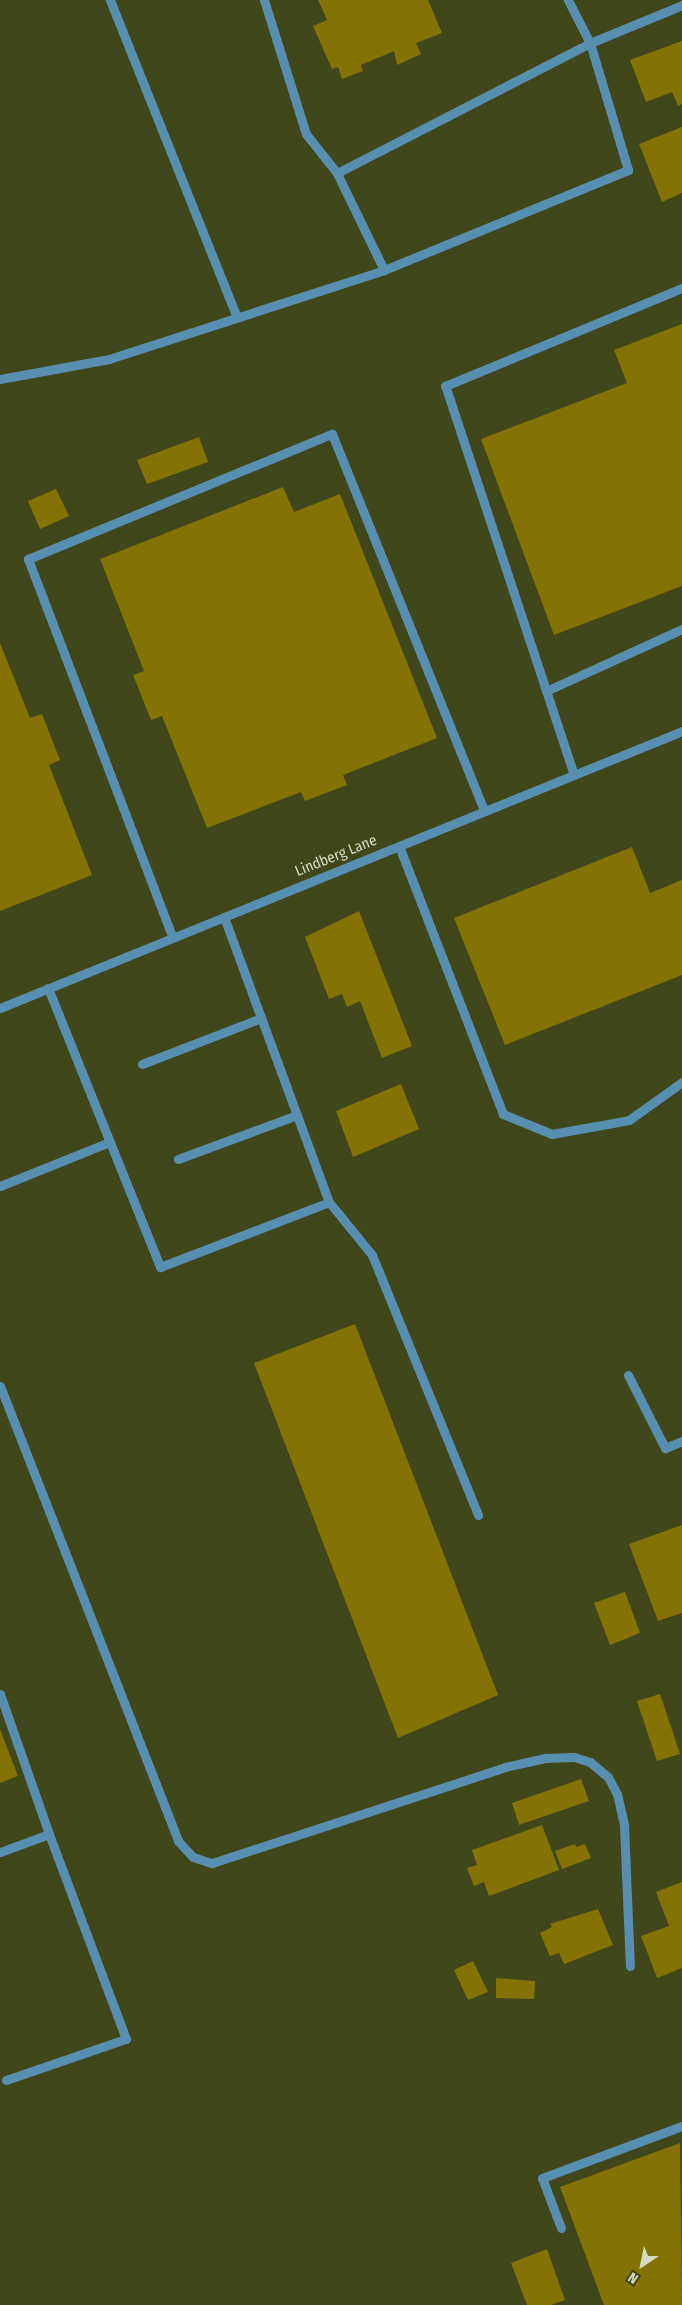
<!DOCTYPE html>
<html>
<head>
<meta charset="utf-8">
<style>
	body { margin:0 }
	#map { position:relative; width:682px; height:2305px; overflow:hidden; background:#40471b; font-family:"Fira Sans Condensed",sans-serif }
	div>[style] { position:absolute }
	.building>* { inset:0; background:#857204 }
	.minor>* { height:9px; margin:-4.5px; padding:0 4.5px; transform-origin:4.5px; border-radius:4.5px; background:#588fb1 }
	span { translate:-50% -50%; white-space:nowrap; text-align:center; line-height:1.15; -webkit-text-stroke:5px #40471b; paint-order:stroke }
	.street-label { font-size:15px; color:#d5dbc2 }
	.north { position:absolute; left:617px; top:2240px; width:50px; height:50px; -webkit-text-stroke:4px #40471b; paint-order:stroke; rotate:214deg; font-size:14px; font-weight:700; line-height:20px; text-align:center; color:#d5dbc2 }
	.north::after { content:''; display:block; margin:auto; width:18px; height:22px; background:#d5dbc2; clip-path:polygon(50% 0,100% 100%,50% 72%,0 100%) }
</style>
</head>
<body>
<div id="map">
	<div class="building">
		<i style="clip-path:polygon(318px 0,428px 0,442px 33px,416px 43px,421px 54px,397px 65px,394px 51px,361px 65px,363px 71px,342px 79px,338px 67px,332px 69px,313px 26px,327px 20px)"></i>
		<i style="clip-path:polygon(682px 41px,682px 104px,678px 106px,672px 92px,646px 102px,630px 60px)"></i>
		<i style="clip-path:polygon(682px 127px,682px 193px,662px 202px,639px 144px)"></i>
		<i style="clip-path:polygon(682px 324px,682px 586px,554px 635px,481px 439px,627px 383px,614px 350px)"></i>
		<i style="clip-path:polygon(199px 437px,208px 462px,147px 484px,137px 460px)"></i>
		<i style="clip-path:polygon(283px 487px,294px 512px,340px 494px,437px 738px,343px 775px,347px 785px,305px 801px,301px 792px,207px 828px,162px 716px,151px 720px,133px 675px,144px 671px,100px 559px)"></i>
		<i style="clip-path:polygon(56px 489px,69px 516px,40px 529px,28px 501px)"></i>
		<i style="clip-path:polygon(0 643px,30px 718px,42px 714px,60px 760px,49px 765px,92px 875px,0 911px)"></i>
		<i style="clip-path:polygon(632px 847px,650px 893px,682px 880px,682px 975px,505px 1045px,454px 918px)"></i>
		<i style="clip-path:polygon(359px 911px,412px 1046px,382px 1058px,360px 1001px,347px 1007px,342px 994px,329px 999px,305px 937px)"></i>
		<i style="clip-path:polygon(401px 1084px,419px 1129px,353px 1157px,336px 1111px)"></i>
		<i style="clip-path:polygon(355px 1324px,498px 1695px,398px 1738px,254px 1363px)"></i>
		<i style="clip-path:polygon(682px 1525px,682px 1613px,658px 1621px,629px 1544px)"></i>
		<i style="clip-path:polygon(625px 1592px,640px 1633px,610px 1645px,594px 1603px)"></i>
		<i style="clip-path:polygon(660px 1694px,680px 1754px,657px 1761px,637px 1701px)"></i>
		<i style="clip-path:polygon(0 1729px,18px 1776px,0 1783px)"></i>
		<i style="clip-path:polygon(581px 1779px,589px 1801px,519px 1825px,512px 1803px)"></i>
		<i style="clip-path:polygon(542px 1825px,559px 1870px,489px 1896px,484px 1882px,474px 1886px,467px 1868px,477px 1865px,472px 1850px)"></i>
		<i style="clip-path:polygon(575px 1844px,576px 1847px,585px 1844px,591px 1858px,562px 1869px,555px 1851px)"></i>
		<i style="clip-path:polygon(682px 1882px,682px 1968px,657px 1978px,641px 1936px,669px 1926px,656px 1892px)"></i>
		<i style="clip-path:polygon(598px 1909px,613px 1945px,564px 1964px,559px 1953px,550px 1956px,540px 1933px,552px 1927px,550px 1924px)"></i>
		<i style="clip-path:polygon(473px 1961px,488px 1992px,468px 2000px,454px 1970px)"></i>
		<i style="clip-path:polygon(496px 1978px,535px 1981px,534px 1999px,496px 1998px)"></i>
		<i style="clip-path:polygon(680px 2143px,682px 2305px,604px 2305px,560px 2187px)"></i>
		<i style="clip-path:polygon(547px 2249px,565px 2300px,551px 2305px,527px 2305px,511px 2263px)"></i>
	</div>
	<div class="minor">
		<i style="left:110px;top:0;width:342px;rotate:68.2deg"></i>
		<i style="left:264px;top:0;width:140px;rotate:72.6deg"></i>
		<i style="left:306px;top:134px;width:50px;rotate:51.5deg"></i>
		<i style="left:568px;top:0;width:48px;rotate:62.9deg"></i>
		<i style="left:590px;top:43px;width:133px;rotate:73.3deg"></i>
		<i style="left:628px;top:170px;width:264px;rotate:157.7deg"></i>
		<i style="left:384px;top:270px;width:108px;rotate:-115.9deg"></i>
		<i style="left:337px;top:173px;width:284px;rotate:-27.2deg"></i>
		<i style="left:590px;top:43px;width:100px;rotate:-22.4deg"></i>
		<i style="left:0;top:379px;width:111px;rotate:-10.4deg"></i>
		<i style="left:109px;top:359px;width:289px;rotate:-17.9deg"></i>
		<i style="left:546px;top:691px;width:149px;rotate:-24.5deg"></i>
		<i style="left:574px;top:775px;width:410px;rotate:-108.3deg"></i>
		<i style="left:445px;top:386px;width:256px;rotate:-22.5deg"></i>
		<i style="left:399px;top:846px;width:287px;rotate:68.8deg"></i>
		<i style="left:503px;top:1114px;width:53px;rotate:22.2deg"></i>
		<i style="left:552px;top:1134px;width:78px;rotate:-10.3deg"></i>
		<i style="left:629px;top:1120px;width:65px;rotate:-35.6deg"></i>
		<i style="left:224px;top:917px;width:304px;rotate:69.8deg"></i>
		<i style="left:329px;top:1202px;width:68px;rotate:50.9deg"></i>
		<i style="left:372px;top:1255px;width:281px;rotate:67.8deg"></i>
		<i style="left:172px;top:936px;width:404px;rotate:-110.9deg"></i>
		<i style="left:28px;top:559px;width:329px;rotate:-22.4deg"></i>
		<i style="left:332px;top:434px;width:406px;rotate:68deg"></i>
		<i style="left:48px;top:988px;width:301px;rotate:68.1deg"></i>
		<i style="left:160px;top:1267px;width:181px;rotate:-21deg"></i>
		<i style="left:0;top:1008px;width:736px;rotate:-22.1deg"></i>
		<i style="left:142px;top:1064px;width:128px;rotate:-21.1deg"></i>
		<i style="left:178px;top:1159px;width:127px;rotate:-20.3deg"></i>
		<i style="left:0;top:1186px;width:115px;rotate:-21.9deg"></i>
		<i style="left:628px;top:1375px;width:82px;rotate:63.1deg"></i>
		<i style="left:665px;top:1448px;width:18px;rotate:-22deg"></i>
		<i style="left:0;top:1386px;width:489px;rotate:68.6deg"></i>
		<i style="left:178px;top:1841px;width:22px;rotate:47deg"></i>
		<i style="left:193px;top:1857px;width:20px;rotate:18deg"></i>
		<i style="left:212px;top:1863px;width:308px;rotate:-18.1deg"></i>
		<i style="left:505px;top:1767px;width:41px;rotate:-12.7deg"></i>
		<i style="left:545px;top:1758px;width:29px;rotate:-2deg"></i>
		<i style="left:574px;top:1757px;width:17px;rotate:17deg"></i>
		<i style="left:590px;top:1762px;width:23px;rotate:40deg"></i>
		<i style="left:608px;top:1777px;width:19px;rotate:62deg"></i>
		<i style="left:617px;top:1794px;width:32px;rotate:77deg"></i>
		<i style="left:624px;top:1825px;width:141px;rotate:87.6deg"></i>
		<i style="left:0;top:1694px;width:148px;rotate:70.7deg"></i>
		<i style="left:49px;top:1834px;width:52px;rotate:159.8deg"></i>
		<i style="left:6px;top:2080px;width:127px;rotate:-18.9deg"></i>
		<i style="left:126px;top:2039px;width:219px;rotate:-110.6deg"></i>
		<i style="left:561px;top:2228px;width:53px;rotate:-110.8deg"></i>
		<i style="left:542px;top:2178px;width:149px;rotate:-20.4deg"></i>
	</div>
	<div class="street-label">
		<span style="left:336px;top:856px;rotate:-22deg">Lindberg Lane</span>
	</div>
	<div class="north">N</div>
</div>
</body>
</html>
